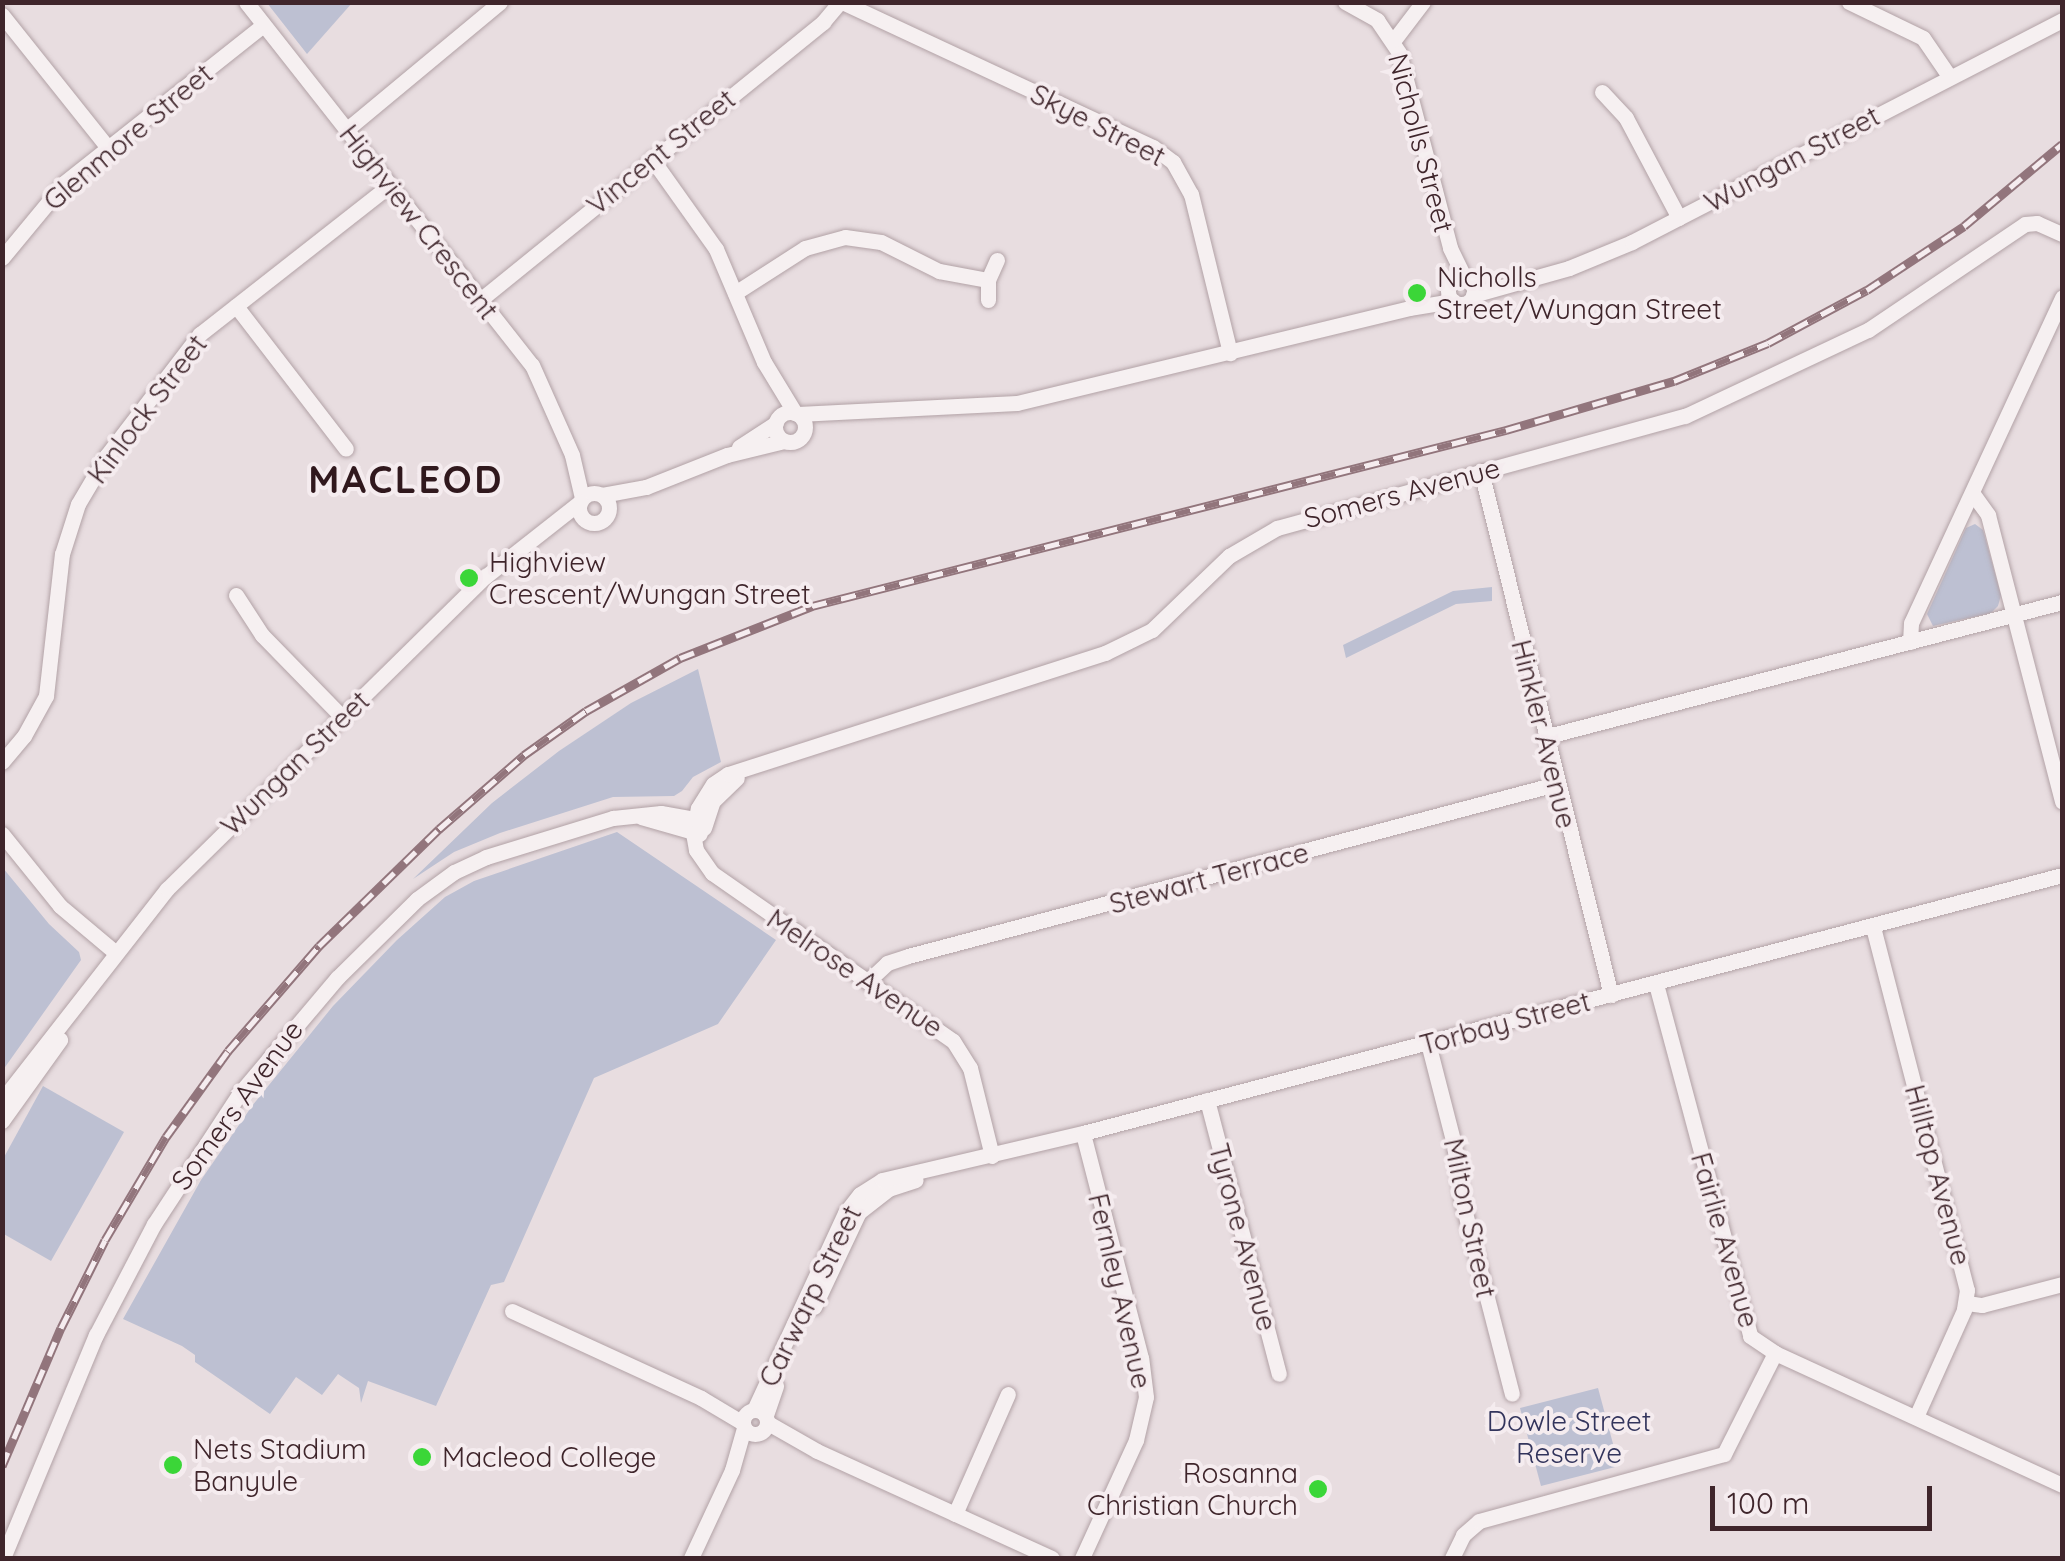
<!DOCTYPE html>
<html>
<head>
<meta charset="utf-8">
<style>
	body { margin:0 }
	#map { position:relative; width:2065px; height:1561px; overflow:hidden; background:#e8dde0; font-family:Quicksand,sans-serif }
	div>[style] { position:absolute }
	.green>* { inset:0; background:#bdc0d2 }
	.roads { filter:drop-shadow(0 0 2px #b2a2a6) drop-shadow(0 0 2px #b2a2a6) }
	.minor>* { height:15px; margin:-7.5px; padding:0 7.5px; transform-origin:7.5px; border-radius:7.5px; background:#f6f0f1 }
	.minor>.ring { margin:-7.5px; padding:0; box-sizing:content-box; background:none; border:15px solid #f6f0f1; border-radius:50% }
	.rail>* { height:9px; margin-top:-4.5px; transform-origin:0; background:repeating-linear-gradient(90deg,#f5ecef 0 15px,#92757c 0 30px); box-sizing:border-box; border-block:2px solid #92757c }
	.dots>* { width:28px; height:28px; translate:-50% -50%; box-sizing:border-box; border:5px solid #f5ecef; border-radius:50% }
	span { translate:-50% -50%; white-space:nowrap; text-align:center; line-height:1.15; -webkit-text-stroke:8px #f5ecef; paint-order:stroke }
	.street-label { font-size:28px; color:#3f252b }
	.poi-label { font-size:28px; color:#3f252b }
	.left { translate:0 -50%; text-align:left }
	.right { translate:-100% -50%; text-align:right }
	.park-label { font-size:28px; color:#32345c }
	.district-label { font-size:38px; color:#30181d; font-weight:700; letter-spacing:2.5px }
	.frame { position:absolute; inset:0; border:5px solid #3f252b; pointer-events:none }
	.scale { position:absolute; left:1710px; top:1486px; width:222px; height:45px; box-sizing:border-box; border:5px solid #3f252b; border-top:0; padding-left:12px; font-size:30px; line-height:35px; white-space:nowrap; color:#3f252b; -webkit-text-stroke:8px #f5ecef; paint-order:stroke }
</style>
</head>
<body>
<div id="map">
	<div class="green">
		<i style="clip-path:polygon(267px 3px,352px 3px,307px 54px)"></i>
		<i style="clip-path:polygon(1975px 524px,1983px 530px,2001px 595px,1998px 606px,1991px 613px,1933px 626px,1927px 614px,1966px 528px)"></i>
		<i style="clip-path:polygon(1492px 587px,1492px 601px,1456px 604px,1346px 658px,1343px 645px,1453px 591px)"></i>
		<i style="clip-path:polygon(698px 669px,721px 762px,693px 777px,682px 791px,674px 796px,613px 797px,500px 833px,454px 852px,413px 879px,492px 803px,559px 751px,631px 703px)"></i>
		<i style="clip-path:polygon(617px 832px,776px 940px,718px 1024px,594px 1078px,504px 1282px,491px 1285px,436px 1406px,368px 1381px,361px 1403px,359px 1388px,338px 1374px,322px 1395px,296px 1377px,270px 1414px,195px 1362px,195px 1355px,182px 1346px,123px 1319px,201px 1180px,252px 1106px,333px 1006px,397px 940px,445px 897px,474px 881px)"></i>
		<i style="clip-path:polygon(3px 868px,49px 924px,79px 952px,81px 960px,3px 1070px)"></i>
		<i style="clip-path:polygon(43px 1086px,124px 1132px,51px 1261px,2px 1233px,3px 1159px)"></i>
		<i style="clip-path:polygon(1598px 1388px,1619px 1466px,1541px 1486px,1520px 1408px)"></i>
	</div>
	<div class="roads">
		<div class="minor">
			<i style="left:246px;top:2px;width:462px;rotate:51.8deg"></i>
			<i style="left:532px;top:365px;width:98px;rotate:66deg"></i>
			<i style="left:572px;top:455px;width:44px;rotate:76.9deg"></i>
			<i style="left:842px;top:2px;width:343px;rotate:25deg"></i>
			<i style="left:1153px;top:147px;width:25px;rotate:37deg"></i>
			<i style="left:1173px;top:162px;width:37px;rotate:61deg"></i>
			<i style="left:1191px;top:194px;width:164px;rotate:76.2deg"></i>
			<i style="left:1345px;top:2px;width:37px;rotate:29deg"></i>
			<i style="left:1377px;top:20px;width:40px;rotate:56deg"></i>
			<i style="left:1399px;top:53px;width:202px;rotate:75.3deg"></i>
			<i style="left:1450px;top:248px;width:34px;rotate:64deg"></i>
			<i style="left:1849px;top:2px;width:82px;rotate:25.9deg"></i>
			<i style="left:1923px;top:38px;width:46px;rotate:55.6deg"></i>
			<i style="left:2px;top:15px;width:170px;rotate:51.4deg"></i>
			<i style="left:1394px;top:40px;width:48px;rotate:-52.7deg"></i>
			<i style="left:1602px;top:92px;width:35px;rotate:47deg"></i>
			<i style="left:1626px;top:118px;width:113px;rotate:62.1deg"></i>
			<i style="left:346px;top:130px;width:200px;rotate:-39.7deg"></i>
			<i style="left:652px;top:159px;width:110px;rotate:54.6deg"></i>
			<i style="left:716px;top:249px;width:123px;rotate:67deg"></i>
			<i style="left:764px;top:362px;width:60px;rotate:58.7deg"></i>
			<i style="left:2px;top:258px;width:97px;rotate:-50.4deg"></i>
			<i style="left:64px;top:183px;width:254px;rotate:-38.4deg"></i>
			<i class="ring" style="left:1448px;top:278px;width:11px;height:11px"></i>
			<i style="left:735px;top:293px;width:83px;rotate:-32.7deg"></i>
			<i style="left:805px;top:248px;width:41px;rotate:-15.4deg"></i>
			<i style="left:845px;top:237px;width:36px;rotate:8deg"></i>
			<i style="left:881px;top:242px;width:65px;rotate:26.6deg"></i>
			<i style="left:939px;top:271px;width:50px;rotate:10.4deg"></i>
			<i style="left:1473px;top:295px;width:100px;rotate:-15.7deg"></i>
			<i style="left:1569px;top:268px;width:68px;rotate:-22.4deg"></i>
			<i style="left:1632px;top:242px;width:484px;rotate:-27.3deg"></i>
			<i style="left:480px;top:300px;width:442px;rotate:-39deg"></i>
			<i style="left:823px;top:22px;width:26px;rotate:-50deg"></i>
			<i style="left:988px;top:300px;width:20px;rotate:-90deg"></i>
			<i style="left:988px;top:280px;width:22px;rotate:-66deg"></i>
			<i style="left:236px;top:306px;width:180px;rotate:52.4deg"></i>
			<i class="ring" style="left:775px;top:412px;width:15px;height:15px"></i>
			<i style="left:798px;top:414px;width:219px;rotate:-2.9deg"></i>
			<i style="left:1017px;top:403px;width:403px;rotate:-13.6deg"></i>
			<i style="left:1409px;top:308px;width:45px;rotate:-9deg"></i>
			<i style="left:739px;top:447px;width:44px;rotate:-33deg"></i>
			<i style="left:1481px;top:471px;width:540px;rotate:76.07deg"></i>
			<i class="ring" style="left:579px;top:493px;width:15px;height:15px"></i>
			<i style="left:1973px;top:494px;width:26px;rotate:54deg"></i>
			<i style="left:1988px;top:515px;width:296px;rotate:75.5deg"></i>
			<i style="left:602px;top:495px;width:45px;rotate:-10.3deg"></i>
			<i style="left:646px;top:487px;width:87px;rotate:-21.6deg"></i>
			<i style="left:727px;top:455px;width:59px;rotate:-13.8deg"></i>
			<i style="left:236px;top:595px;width:48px;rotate:57deg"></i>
			<i style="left:262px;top:635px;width:115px;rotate:45.7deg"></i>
			<i style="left:1910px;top:642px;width:19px;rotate:-87deg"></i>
			<i style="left:1911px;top:623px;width:359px;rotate:-65.1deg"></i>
			<i style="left:1544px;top:737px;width:535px;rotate:-14.61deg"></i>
			<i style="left:2px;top:762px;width:34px;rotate:-50deg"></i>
			<i style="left:24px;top:736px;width:46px;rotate:-61.2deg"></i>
			<i style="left:46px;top:696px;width:143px;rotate:-83.6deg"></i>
			<i style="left:62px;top:554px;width:52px;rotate:-72.3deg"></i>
			<i style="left:78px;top:504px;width:57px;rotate:-59.4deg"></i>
			<i style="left:107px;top:455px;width:153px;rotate:-52.5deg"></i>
			<i style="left:200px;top:334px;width:241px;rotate:-38.1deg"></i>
			<i style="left:641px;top:817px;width:61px;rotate:16.1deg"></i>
			<i style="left:704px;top:828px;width:28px;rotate:-72deg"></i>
			<i style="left:713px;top:801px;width:33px;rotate:-44deg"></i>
			<i style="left:2px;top:834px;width:92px;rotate:51.1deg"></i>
			<i style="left:60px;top:906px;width:73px;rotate:40deg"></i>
			<i style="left:1873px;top:927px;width:375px;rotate:75.5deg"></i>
			<i style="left:1967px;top:1290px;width:20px;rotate:99deg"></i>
			<i style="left:1964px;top:1310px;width:117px;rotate:114.2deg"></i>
			<i style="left:868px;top:981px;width:26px;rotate:-43deg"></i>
			<i style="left:887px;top:963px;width:22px;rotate:-18deg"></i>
			<i style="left:908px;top:956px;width:670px;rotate:-14.87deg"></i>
			<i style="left:1656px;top:984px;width:364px;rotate:75deg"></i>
			<i style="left:1750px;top:1336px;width:30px;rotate:34deg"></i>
			<i style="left:1775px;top:1353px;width:316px;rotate:24.7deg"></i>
			<i style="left:1428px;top:1043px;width:104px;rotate:75.6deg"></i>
			<i style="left:1454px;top:1144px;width:58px;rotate:82deg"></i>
			<i style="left:1462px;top:1201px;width:199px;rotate:75.5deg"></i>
			<i style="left:2px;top:1100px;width:268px;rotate:-52deg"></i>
			<i style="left:167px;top:889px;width:447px;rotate:-44.5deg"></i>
			<i style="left:486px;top:576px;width:120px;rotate:-38.2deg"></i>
			<i style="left:1207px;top:1100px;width:283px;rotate:75.3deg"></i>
			<i style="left:2px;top:1121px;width:100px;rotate:-54.4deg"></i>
			<i style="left:992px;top:1156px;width:91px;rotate:-104deg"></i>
			<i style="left:970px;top:1068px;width:32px;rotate:-122deg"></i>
			<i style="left:953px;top:1041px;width:294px;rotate:-145.1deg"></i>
			<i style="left:712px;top:873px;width:28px;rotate:-125deg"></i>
			<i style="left:696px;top:850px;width:17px;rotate:-100deg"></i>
			<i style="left:693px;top:833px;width:25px;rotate:-79deg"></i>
			<i style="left:698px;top:808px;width:28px;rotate:-58deg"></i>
			<i style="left:713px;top:784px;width:18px;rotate:-34deg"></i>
			<i style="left:728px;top:774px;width:396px;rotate:-17.8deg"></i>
			<i style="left:1105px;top:653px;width:52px;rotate:-26.1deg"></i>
			<i style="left:1152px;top:630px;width:107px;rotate:-43.9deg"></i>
			<i style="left:1229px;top:556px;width:56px;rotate:-30.3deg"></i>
			<i style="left:1277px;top:528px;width:423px;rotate:-15.4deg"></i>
			<i style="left:1685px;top:416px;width:202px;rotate:-25.2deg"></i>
			<i style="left:1868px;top:330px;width:189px;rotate:-34deg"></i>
			<i style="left:2025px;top:224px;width:12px;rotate:-5deg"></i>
			<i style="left:2037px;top:223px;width:27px;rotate:24deg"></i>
			<i style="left:1967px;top:1303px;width:15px;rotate:8deg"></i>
			<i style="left:1982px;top:1305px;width:83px;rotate:-14.7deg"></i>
			<i style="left:814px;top:1307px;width:105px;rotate:-64.7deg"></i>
			<i style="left:859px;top:1212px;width:37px;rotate:-38deg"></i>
			<i style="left:888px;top:1189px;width:29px;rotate:-18deg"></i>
			<i style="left:512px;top:1311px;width:208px;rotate:24.7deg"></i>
			<i style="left:701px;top:1398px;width:49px;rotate:30.8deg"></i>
			<i class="ring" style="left:743px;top:1410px;width:9px;height:9px"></i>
			<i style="left:754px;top:1410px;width:217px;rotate:-65.2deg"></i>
			<i style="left:845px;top:1213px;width:24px;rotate:-52deg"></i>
			<i style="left:860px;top:1194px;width:26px;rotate:-32deg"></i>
			<i style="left:882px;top:1180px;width:206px;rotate:-13.2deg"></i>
			<i style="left:1083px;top:1133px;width:1012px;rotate:-14.76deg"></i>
			<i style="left:766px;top:1415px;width:31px;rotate:-71deg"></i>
			<i style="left:768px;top:1423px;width:56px;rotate:29.7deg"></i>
			<i style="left:817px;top:1451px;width:258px;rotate:24.5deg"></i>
			<i style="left:955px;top:1514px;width:131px;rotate:-66.2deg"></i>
			<i style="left:3px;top:1558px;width:242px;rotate:-67.4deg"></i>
			<i style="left:96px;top:1335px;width:125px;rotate:-62.4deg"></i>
			<i style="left:154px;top:1224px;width:155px;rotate:-56.8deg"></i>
			<i style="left:239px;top:1094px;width:152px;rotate:-49.8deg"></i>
			<i style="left:337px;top:978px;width:112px;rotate:-44.6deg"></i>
			<i style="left:417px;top:899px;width:46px;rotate:-36.1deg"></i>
			<i style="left:454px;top:872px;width:35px;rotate:-25deg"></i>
			<i style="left:486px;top:857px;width:133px;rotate:-17.1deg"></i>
			<i style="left:613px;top:818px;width:48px;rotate:-5.9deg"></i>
			<i style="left:661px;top:813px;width:41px;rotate:9.9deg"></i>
			<i style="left:691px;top:1558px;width:97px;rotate:-65deg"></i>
			<i style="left:732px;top:1470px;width:44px;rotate:-74.1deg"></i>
			<i style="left:1082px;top:1558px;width:130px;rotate:-65.4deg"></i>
			<i style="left:1136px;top:1440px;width:44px;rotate:-76.9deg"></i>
			<i style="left:1146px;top:1397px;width:39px;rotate:-97deg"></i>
			<i style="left:1141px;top:1358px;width:232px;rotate:-104.5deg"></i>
			<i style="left:1452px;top:1558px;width:25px;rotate:-64deg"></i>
			<i style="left:1463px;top:1535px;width:21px;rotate:-41deg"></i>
			<i style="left:1479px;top:1521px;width:254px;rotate:-15.3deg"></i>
			<i style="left:1724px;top:1454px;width:113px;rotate:-63.2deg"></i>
		</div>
	</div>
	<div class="rail">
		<i style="left:2px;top:1466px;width:150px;rotate:-66.9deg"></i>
		<i style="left:61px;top:1328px;width:98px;rotate:-63.4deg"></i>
		<i style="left:105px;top:1240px;width:120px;rotate:-59.4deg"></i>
		<i style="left:166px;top:1137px;width:106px;rotate:-54.2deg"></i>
		<i style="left:228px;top:1051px;width:139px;rotate:-49.1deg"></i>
		<i style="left:319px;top:946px;width:168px;rotate:-44.3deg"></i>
		<i style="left:439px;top:829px;width:113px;rotate:-41deg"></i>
		<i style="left:524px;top:755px;width:76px;rotate:-35.4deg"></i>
		<i style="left:586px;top:711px;width:108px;rotate:-29.4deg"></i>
		<i style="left:680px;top:658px;width:142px;rotate:-21.5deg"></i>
		<i style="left:812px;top:606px;width:716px;rotate:-14.23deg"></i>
		<i style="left:1506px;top:430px;width:175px;rotate:-16.3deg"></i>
		<i style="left:1674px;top:381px;width:101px;rotate:-22deg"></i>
		<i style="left:1768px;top:343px;width:112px;rotate:-28.2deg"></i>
		<i style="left:1867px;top:290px;width:116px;rotate:-33.4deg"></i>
		<i style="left:1964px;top:226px;width:128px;rotate:-39.9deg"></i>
	</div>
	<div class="dots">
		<i style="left:1417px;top:293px;background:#3bd638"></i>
		<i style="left:469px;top:578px;background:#3bd638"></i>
		<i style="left:422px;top:1457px;background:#3bd638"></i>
		<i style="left:173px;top:1465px;background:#3bd638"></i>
		<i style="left:1318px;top:1489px;background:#3bd638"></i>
	</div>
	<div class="street-label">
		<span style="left:1098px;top:125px;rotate:27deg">Skye Street</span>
		<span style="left:128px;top:137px;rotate:-40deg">Glenmore Street</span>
		<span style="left:1421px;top:143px;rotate:75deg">Nicholls Street</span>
		<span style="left:661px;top:152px;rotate:-39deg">Vincent Street</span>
		<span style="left:1792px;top:159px;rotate:-28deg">Wungan Street</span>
		<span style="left:419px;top:222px;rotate:52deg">Highview Crescent</span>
		<span style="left:147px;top:409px;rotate:-53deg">Kinlock Street</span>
		<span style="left:1402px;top:493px;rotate:-15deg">Somers Avenue</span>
		<span style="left:1544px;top:734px;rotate:76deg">Hinkler Avenue</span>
		<span style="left:295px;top:763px;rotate:-44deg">Wungan Street</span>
		<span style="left:1209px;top:878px;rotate:-15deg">Stewart Terrace</span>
		<span style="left:855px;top:973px;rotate:34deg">Melrose Avenue</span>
		<span style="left:1505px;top:1023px;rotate:-15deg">Torbay Street</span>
		<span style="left:237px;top:1105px;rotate:-54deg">Somers Avenue</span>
		<span style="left:1938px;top:1175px;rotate:75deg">Hilltop Avenue</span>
		<span style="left:1470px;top:1218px;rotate:78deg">Milton Street</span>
		<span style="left:1243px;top:1237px;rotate:75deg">Tyrone Avenue</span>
		<span style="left:1725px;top:1240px;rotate:74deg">Fairlie Avenue</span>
		<span style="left:1120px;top:1291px;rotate:77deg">Fernley Avenue</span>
		<span style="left:810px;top:1296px;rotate:-64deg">Carwarp Street</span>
	</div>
	<div class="poi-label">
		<span class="left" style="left:1437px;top:293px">Nicholls<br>Street/Wungan Street</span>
		<span class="left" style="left:489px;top:578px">Highview<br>Crescent/Wungan Street</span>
		<span class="left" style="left:193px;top:1465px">Nets Stadium<br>Banyule</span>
		<span class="left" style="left:442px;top:1457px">Macleod College</span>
		<span class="right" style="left:1298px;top:1489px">Rosanna<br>Christian Church</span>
	</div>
	<div class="park-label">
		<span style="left:1569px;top:1437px">Dowle Street<br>Reserve</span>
	</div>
	<div class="district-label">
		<span style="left:406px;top:480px">MACLEOD</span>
	</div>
	<div class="frame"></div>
	<div class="scale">100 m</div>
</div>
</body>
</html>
